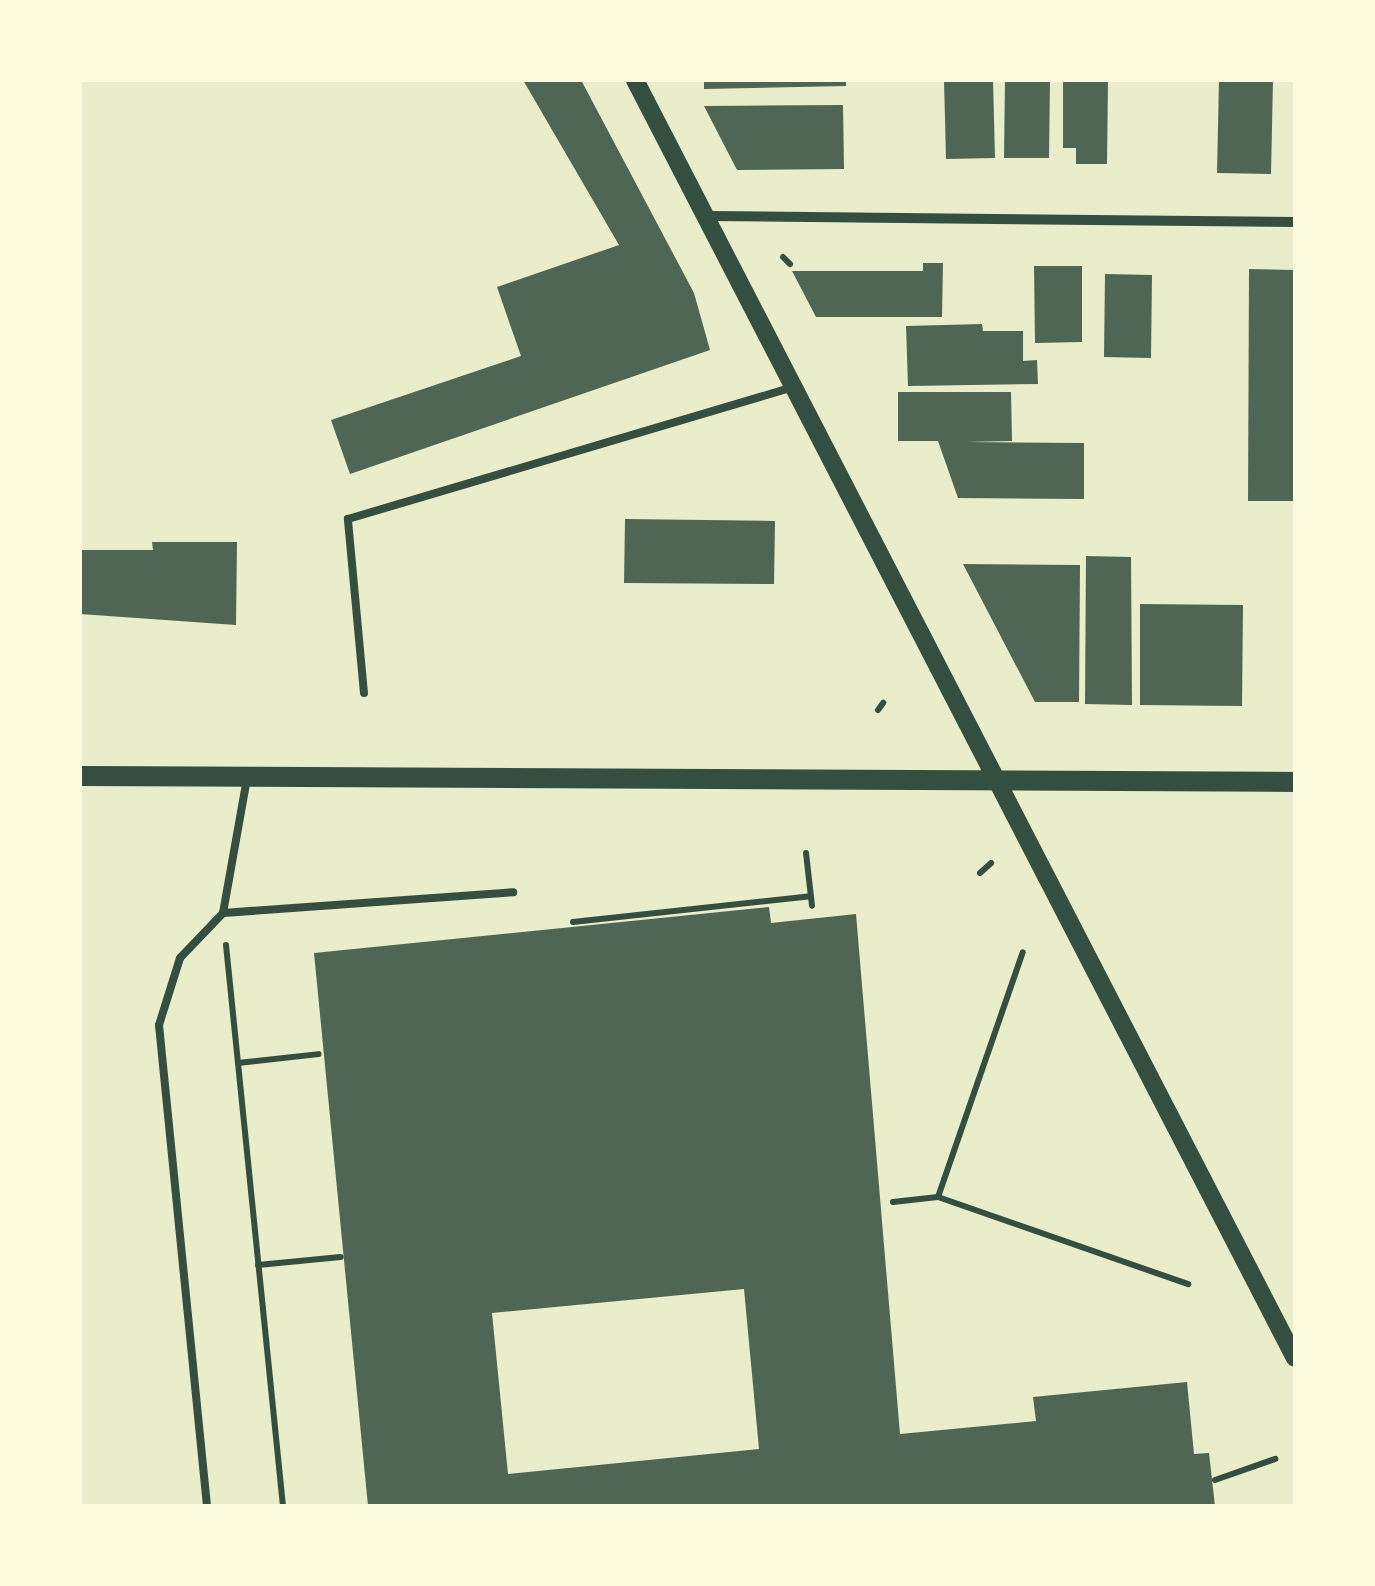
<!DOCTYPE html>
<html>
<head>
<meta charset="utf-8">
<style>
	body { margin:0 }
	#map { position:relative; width:1375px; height:1586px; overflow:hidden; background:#e9edc9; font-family:Raleway,sans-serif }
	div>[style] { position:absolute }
	.building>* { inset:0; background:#4f6655 }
	.path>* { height:6px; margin:-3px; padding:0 3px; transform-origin:3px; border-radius:3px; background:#344e41 }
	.service>* { height:8px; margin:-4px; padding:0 4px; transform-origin:4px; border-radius:4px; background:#344e41 }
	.minor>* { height:10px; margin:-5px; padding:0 5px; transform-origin:5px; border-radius:5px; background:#344e41 }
	.tertiary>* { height:18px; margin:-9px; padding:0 9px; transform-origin:9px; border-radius:9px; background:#344e41 }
	.secondary>* { height:20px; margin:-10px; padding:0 10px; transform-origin:10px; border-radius:10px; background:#344e41 }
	span { translate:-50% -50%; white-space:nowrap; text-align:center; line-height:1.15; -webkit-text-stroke:10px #fefae0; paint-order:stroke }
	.frame { position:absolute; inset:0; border:82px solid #fefae0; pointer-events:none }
</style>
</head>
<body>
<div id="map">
	<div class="building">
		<i style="clip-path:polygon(523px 80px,581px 80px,694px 293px,710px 350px,350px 474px,331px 420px,521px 356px,497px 287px,619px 245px)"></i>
		<i style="clip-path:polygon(704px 80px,846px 80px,846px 86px,704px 89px)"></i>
		<i style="clip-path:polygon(944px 80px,993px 80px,995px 158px,946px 159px)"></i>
		<i style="clip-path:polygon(1005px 80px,1050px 80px,1049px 158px,1004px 158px)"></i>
		<i style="clip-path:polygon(1063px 80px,1108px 80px,1107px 164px,1076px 164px,1076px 148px,1063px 148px)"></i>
		<i style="clip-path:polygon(1219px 80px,1273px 80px,1271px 174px,1217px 173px)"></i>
		<i style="clip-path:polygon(843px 105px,844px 169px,737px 170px,704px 106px)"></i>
		<i style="clip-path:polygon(923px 263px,943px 263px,942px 317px,816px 317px,792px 271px,923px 271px)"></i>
		<i style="clip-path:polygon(1034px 266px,1082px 266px,1082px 342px,1035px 343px)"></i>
		<i style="clip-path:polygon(1249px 269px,1295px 270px,1295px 501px,1248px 501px)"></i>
		<i style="clip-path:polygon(1105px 274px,1152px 275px,1151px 358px,1104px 357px)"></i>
		<i style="clip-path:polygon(982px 324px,983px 331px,1023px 331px,1023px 361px,1037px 360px,1038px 384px,908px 386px,906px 326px)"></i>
		<i style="clip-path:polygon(898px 392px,1011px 392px,1012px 441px,966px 442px,1084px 443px,1084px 499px,958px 498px,938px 441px,898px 441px)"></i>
		<i style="clip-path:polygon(625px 519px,775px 521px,774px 584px,624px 583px)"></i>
		<i style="clip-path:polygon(152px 542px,237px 542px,236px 625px,80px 614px,80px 550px,153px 550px)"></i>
		<i style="clip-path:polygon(1086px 556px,1131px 557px,1132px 705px,1085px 704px)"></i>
		<i style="clip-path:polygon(963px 564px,1080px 565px,1079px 702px,1035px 702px)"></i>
		<i style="clip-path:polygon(1140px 604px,1243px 605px,1242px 706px,1140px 705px)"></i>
		<i style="clip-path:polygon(evenodd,769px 907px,771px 923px,856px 914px,900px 1434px,1036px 1421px,1033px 1397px,1187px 1382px,1194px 1454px,1209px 1453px,1215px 1506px,368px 1506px,314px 953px,769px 907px,744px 1289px,759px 1449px,508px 1474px,492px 1313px,744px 1289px)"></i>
	</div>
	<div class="path">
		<i style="left:783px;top:257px;width:10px;rotate:45deg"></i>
		<i style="left:878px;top:710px;width:9px;rotate:-54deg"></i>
		<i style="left:806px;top:853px;width:53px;rotate:83.5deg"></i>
		<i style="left:980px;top:873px;width:15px;rotate:-42deg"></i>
		<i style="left:573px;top:922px;width:239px;rotate:-6.2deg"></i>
		<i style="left:226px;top:945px;width:564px;rotate:84.2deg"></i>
		<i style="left:238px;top:1063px;width:81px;rotate:-6.3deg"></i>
		<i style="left:938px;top:1197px;width:259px;rotate:-70.9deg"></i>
		<i style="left:893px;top:1202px;width:45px;rotate:-6.3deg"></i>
		<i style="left:938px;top:1197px;width:265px;rotate:19.2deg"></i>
		<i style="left:258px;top:1265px;width:83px;rotate:-5.5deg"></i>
		<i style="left:1215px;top:1480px;width:64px;rotate:-19.3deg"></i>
	</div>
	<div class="service">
		<i style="left:364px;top:693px;width:175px;rotate:-95.3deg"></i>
		<i style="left:348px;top:519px;width:465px;rotate:-16.5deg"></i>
		<i style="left:223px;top:913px;width:291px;rotate:-4.1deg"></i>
		<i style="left:207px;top:1506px;width:483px;rotate:-95.7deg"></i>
		<i style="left:159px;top:1025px;width:70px;rotate:-72.6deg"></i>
		<i style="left:180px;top:958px;width:62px;rotate:-46.3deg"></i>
		<i style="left:223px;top:913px;width:137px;rotate:-79.9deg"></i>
	</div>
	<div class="minor">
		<i style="left:709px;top:216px;width:586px;rotate:0.59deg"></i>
	</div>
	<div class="tertiary">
		<i style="left:635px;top:80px;width:1438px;rotate:62.69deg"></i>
	</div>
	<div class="secondary">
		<i style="left:80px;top:776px;width:1215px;rotate:0.28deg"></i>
	</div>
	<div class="frame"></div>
</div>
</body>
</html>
